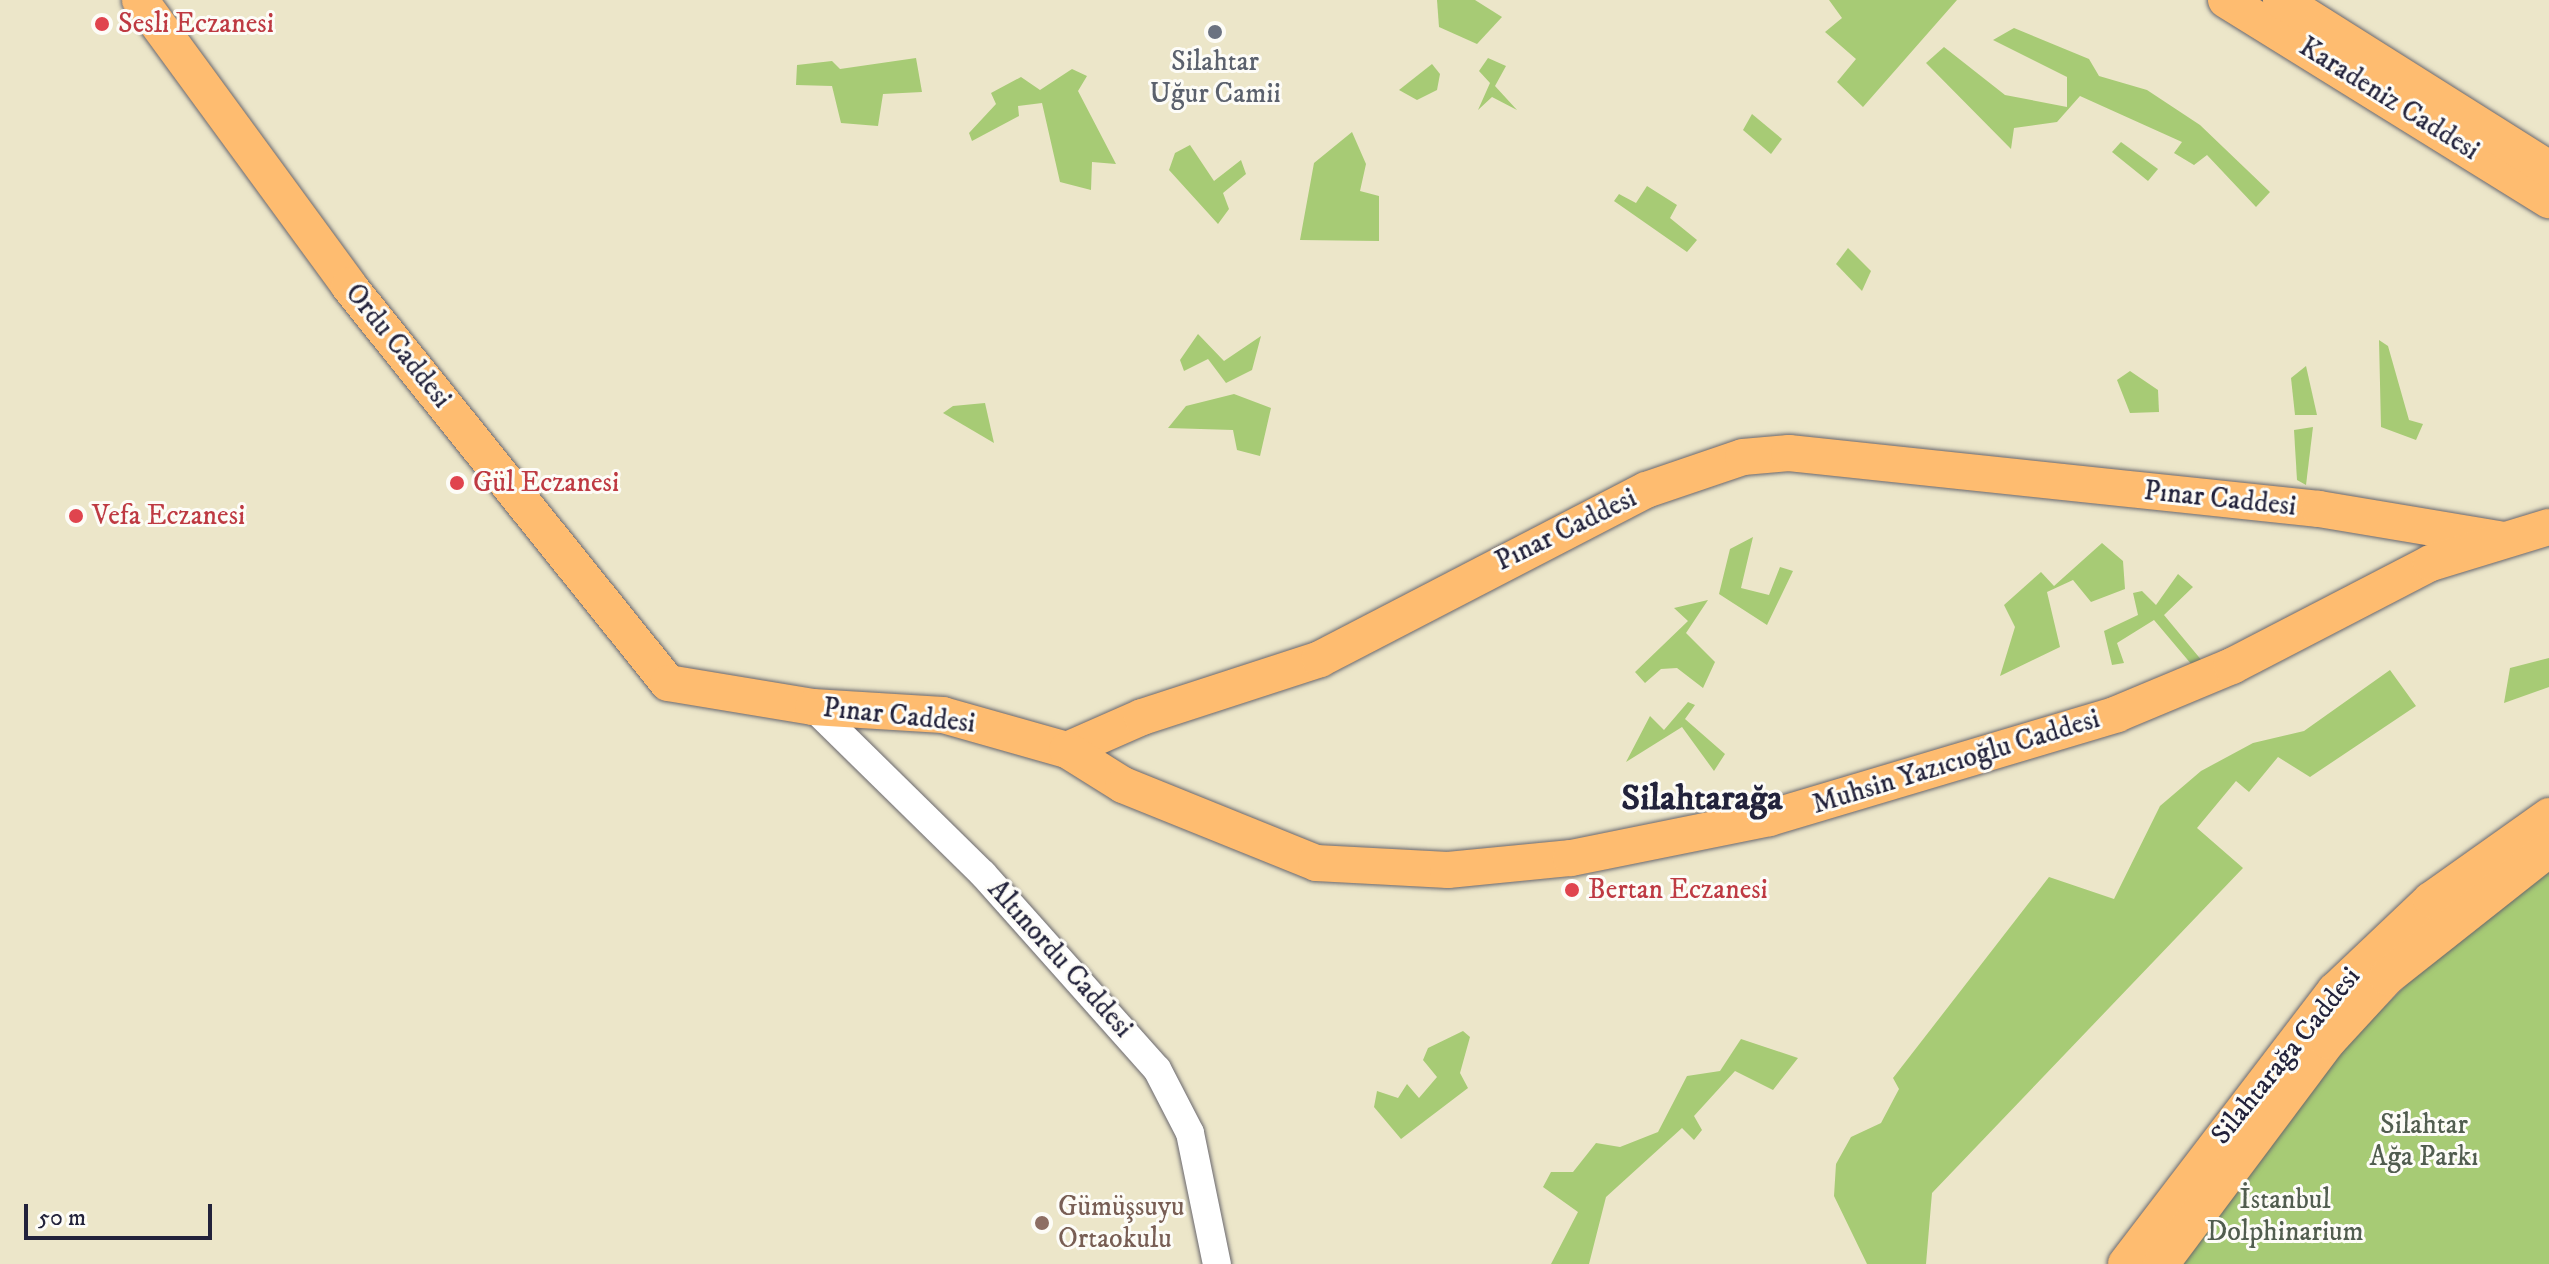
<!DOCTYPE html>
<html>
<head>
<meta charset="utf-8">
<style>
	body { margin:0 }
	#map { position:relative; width:2549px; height:1264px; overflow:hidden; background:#ece6c9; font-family:"IM FELL DW Pica",serif }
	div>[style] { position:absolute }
	.green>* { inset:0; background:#a7cb75 }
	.roads { filter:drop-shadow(0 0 2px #69676d) drop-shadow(0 0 2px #69676d) }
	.minor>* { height:28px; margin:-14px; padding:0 14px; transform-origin:14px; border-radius:14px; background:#fff }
	.major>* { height:36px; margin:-18px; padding:0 18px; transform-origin:18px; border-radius:18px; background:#febc70 }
	.dots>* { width:22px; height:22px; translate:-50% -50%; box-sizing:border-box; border:4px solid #fdfcf7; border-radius:50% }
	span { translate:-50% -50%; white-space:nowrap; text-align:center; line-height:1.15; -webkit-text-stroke:6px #fdfcf7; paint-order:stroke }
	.health-label { font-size:28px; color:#be3a42 }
	.left { translate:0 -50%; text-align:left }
	.worship-label { font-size:28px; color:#5b616d }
	.street-label { font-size:28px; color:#22223b }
	.park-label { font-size:28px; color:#515d4f }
	.education-label { font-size:28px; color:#785e54 }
	.district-label { font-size:36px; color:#22223b; font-weight:700 }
	.scale { position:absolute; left:24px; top:1204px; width:188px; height:36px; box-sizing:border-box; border:4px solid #22223b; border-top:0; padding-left:10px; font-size:24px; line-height:28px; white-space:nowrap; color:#22223b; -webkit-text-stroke:6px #fdfcf7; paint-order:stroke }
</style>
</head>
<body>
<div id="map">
	<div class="green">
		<i style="clip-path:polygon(1437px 0,1475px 0,1502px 17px,1477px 44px,1439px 27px)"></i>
		<i style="clip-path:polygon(1829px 0,1957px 0,1863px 107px,1837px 82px,1856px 59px,1825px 32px,1842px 18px)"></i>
		<i style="clip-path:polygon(2014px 28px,2089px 59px,2099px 76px,2147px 90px,2200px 125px,2270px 192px,2256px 207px,2207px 155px,2194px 165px,2174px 153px,2182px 142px,2080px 96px,2057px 122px,2014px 128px,2011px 149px,1926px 63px,1944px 47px,2005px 95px,2067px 107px,2067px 77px,1993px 40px)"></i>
		<i style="clip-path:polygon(916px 58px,922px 92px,883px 94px,878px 126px,841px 123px,832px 86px,796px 85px,797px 65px,832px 61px,840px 69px)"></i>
		<i style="clip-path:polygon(1488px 58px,1506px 66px,1495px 86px,1517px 110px,1492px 97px,1478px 110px,1490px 83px,1479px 71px)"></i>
		<i style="clip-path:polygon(1432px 64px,1440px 74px,1437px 90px,1417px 100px,1399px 90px)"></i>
		<i style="clip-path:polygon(1072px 69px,1087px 76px,1078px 91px,1116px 164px,1092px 162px,1091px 190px,1060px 182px,1042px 103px,1018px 106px,1019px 116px,972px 141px,969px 133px,996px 104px,991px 93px,1021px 77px,1040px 90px)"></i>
		<i style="clip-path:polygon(1752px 114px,1782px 139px,1771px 154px,1743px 130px)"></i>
		<i style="clip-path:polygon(1352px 132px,1366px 164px,1360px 191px,1379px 196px,1379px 241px,1300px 240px,1314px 163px)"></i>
		<i style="clip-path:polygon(2121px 142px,2158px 169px,2148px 181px,2112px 152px)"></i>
		<i style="clip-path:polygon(1190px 145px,1214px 181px,1241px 160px,1246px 174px,1223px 193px,1229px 209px,1218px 224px,1169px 170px,1175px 153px)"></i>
		<i style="clip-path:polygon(1647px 186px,1677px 205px,1670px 218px,1697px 240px,1687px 252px,1614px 201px,1619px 194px,1636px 203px)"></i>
		<i style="clip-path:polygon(1848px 248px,1871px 271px,1862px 291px,1836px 264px)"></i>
		<i style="clip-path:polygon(1198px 334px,1224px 361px,1261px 336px,1252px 370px,1226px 383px,1208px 359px,1184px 371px,1180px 360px)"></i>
		<i style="clip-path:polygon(2379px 340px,2388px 346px,2409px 420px,2423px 424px,2416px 440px,2381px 427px)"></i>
		<i style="clip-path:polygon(2306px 366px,2317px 415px,2295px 415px,2291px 378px)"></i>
		<i style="clip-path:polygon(2130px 371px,2158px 390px,2159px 412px,2130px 413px,2117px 380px)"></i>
		<i style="clip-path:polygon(1234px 394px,1271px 408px,1260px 456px,1237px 450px,1233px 430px,1168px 428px,1186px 406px)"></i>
		<i style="clip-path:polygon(985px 403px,994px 443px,943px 413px,953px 406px)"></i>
		<i style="clip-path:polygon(2313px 427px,2306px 485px,2297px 480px,2294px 430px)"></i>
		<i style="clip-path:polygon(1753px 537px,1741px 588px,1769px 595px,1780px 567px,1793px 571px,1767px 625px,1719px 594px,1730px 549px)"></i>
		<i style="clip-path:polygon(2102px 543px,2123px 561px,2125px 589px,2091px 602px,2073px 580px,2047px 592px,2060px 647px,2000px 676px,2015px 627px,2004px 605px,2041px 572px,2054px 586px)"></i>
		<i style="clip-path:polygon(2178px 574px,2193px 587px,2164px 615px,2203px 662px,2192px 665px,2154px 620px,2117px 643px,2124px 663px,2112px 665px,2104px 631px,2138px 615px,2133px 593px,2142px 591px,2156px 605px)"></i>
		<i style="clip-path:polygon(1708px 600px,1686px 633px,1715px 662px,1703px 688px,1677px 668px,1661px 669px,1645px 683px,1635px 672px,1688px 621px,1674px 608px)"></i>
		<i style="clip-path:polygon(2549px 658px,2549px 687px,2504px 703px,2510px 668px)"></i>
		<i style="clip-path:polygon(2390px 670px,2416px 706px,2310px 777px,2278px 757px,2249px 792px,2236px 781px,2197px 828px,2243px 868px,1932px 1193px,1926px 1264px,1867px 1264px,1834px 1196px,1836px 1164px,1851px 1137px,1881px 1123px,1899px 1089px,1893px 1078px,2049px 877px,2114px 899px,2160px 806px,2201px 771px,2253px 743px,2304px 731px)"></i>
		<i style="clip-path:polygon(1688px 702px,1695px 705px,1685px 719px,1725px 754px,1714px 771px,1682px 727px,1626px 762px,1650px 716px,1664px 730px)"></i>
		<i style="clip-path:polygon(2549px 865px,2549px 1264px,2178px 1264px,2315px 1076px,2462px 929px)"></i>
		<i style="clip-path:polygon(1463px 1031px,1470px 1037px,1460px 1073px,1468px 1088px,1401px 1139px,1374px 1107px,1377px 1091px,1398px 1098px,1407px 1084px,1419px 1098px,1437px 1077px,1423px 1060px,1428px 1048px)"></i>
		<i style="clip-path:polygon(1741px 1039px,1798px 1058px,1773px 1090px,1735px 1071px,1694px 1116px,1702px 1130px,1694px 1140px,1682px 1128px,1606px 1197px,1589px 1264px,1551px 1264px,1578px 1212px,1543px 1187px,1551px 1172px,1573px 1172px,1596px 1143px,1620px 1147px,1658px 1132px,1687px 1076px,1720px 1071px)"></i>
	</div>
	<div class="roads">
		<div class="minor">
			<i style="left:813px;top:707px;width:238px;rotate:44.5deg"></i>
			<i style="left:983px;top:874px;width:261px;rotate:48.3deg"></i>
			<i style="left:1157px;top:1069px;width:72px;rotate:62.7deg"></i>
			<i style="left:1190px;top:1133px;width:134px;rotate:78.4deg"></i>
		</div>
		<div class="major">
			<i style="left:140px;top:0;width:354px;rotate:53.8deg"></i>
			<i style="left:349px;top:286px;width:509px;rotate:51.22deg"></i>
			<i style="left:668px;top:683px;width:147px;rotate:9.4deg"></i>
			<i style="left:813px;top:707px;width:130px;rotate:3.5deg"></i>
			<i style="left:943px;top:715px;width:129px;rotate:15.8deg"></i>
			<i style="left:1067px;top:750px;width:82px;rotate:-23.7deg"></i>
			<i style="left:1142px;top:717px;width:187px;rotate:-18deg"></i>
			<i style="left:1320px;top:659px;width:367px;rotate:-27.4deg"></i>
			<i style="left:1646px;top:490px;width:102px;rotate:-18.8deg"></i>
			<i style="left:1743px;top:457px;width:46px;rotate:-5deg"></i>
			<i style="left:1789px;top:453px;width:533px;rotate:6.03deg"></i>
			<i style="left:2319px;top:509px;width:182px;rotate:9.5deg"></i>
			<i style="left:2226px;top:0;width:380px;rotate:31.8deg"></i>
			<i style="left:2281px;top:0;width:317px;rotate:32.2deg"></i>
			<i style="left:1067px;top:750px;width:66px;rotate:32deg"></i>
			<i style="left:1123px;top:785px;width:208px;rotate:22deg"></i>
			<i style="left:1316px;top:863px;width:132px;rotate:3deg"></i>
			<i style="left:1448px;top:870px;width:124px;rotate:-5.6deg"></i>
			<i style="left:1571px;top:858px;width:202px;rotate:-11.4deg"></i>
			<i style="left:1769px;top:818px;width:363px;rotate:-16.6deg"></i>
			<i style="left:2117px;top:714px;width:125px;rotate:-22.7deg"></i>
			<i style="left:2232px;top:666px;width:224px;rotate:-27.4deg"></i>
			<i style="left:2431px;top:563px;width:123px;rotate:-17deg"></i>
			<i style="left:2126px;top:1264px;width:344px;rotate:-52.6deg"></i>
			<i style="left:2335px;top:991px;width:132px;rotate:-43.5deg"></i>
			<i style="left:2431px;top:900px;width:145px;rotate:-35.4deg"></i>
			<i style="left:2161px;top:1264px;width:279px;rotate:-53.2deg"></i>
			<i style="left:2328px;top:1041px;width:87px;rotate:-47.3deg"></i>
			<i style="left:2387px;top:977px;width:206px;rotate:-38.3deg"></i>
		</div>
	</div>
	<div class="dots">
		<i style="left:102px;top:24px;background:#e0444e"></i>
		<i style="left:1215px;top:32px;background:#6b7280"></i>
		<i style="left:457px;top:483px;background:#e0444e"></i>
		<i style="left:76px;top:516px;background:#e0444e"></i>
		<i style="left:1572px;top:890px;background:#e0444e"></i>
		<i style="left:1042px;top:1223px;background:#8d6e63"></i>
	</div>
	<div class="health-label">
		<span class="left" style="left:118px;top:24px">Sesli Eczanesi</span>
		<span class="left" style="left:473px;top:483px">Gül Eczanesi</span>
		<span class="left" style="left:92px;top:516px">Vefa Eczanesi</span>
		<span class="left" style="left:1588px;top:890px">Bertan Eczanesi</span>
	</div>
	<div class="worship-label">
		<span style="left:1215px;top:78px">Silahtar<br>Uğur Camii</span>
	</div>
	<div class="street-label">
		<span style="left:2389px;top:99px;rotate:32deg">Karadeniz Caddesi</span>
		<span style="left:398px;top:346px;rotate:51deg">Ordu Caddesi</span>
		<span style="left:2220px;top:499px;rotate:6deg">Pınar Caddesi</span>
		<span style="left:1566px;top:530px;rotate:-26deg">Pınar Caddesi</span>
		<span style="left:899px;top:716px;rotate:6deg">Pınar Caddesi</span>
		<span style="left:1956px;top:762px;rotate:-17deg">Muhsin Yazıcıoğlu Caddesi</span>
		<span style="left:1060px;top:959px;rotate:48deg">Altınordu Caddesi</span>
		<span style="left:2286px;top:1056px;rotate:-51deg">Silahtarağa Caddesi</span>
	</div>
	<div class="park-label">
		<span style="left:2424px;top:1141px">Silahtar<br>Ağa Parkı</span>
		<span style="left:2285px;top:1216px">İstanbul<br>Dolphinarium</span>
	</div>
	<div class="education-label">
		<span class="left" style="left:1058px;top:1223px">Gümüşsuyu<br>Ortaokulu</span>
	</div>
	<div class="district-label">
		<span style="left:1702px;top:799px">Silahtarağa</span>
	</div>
	<div class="scale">50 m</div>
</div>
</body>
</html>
